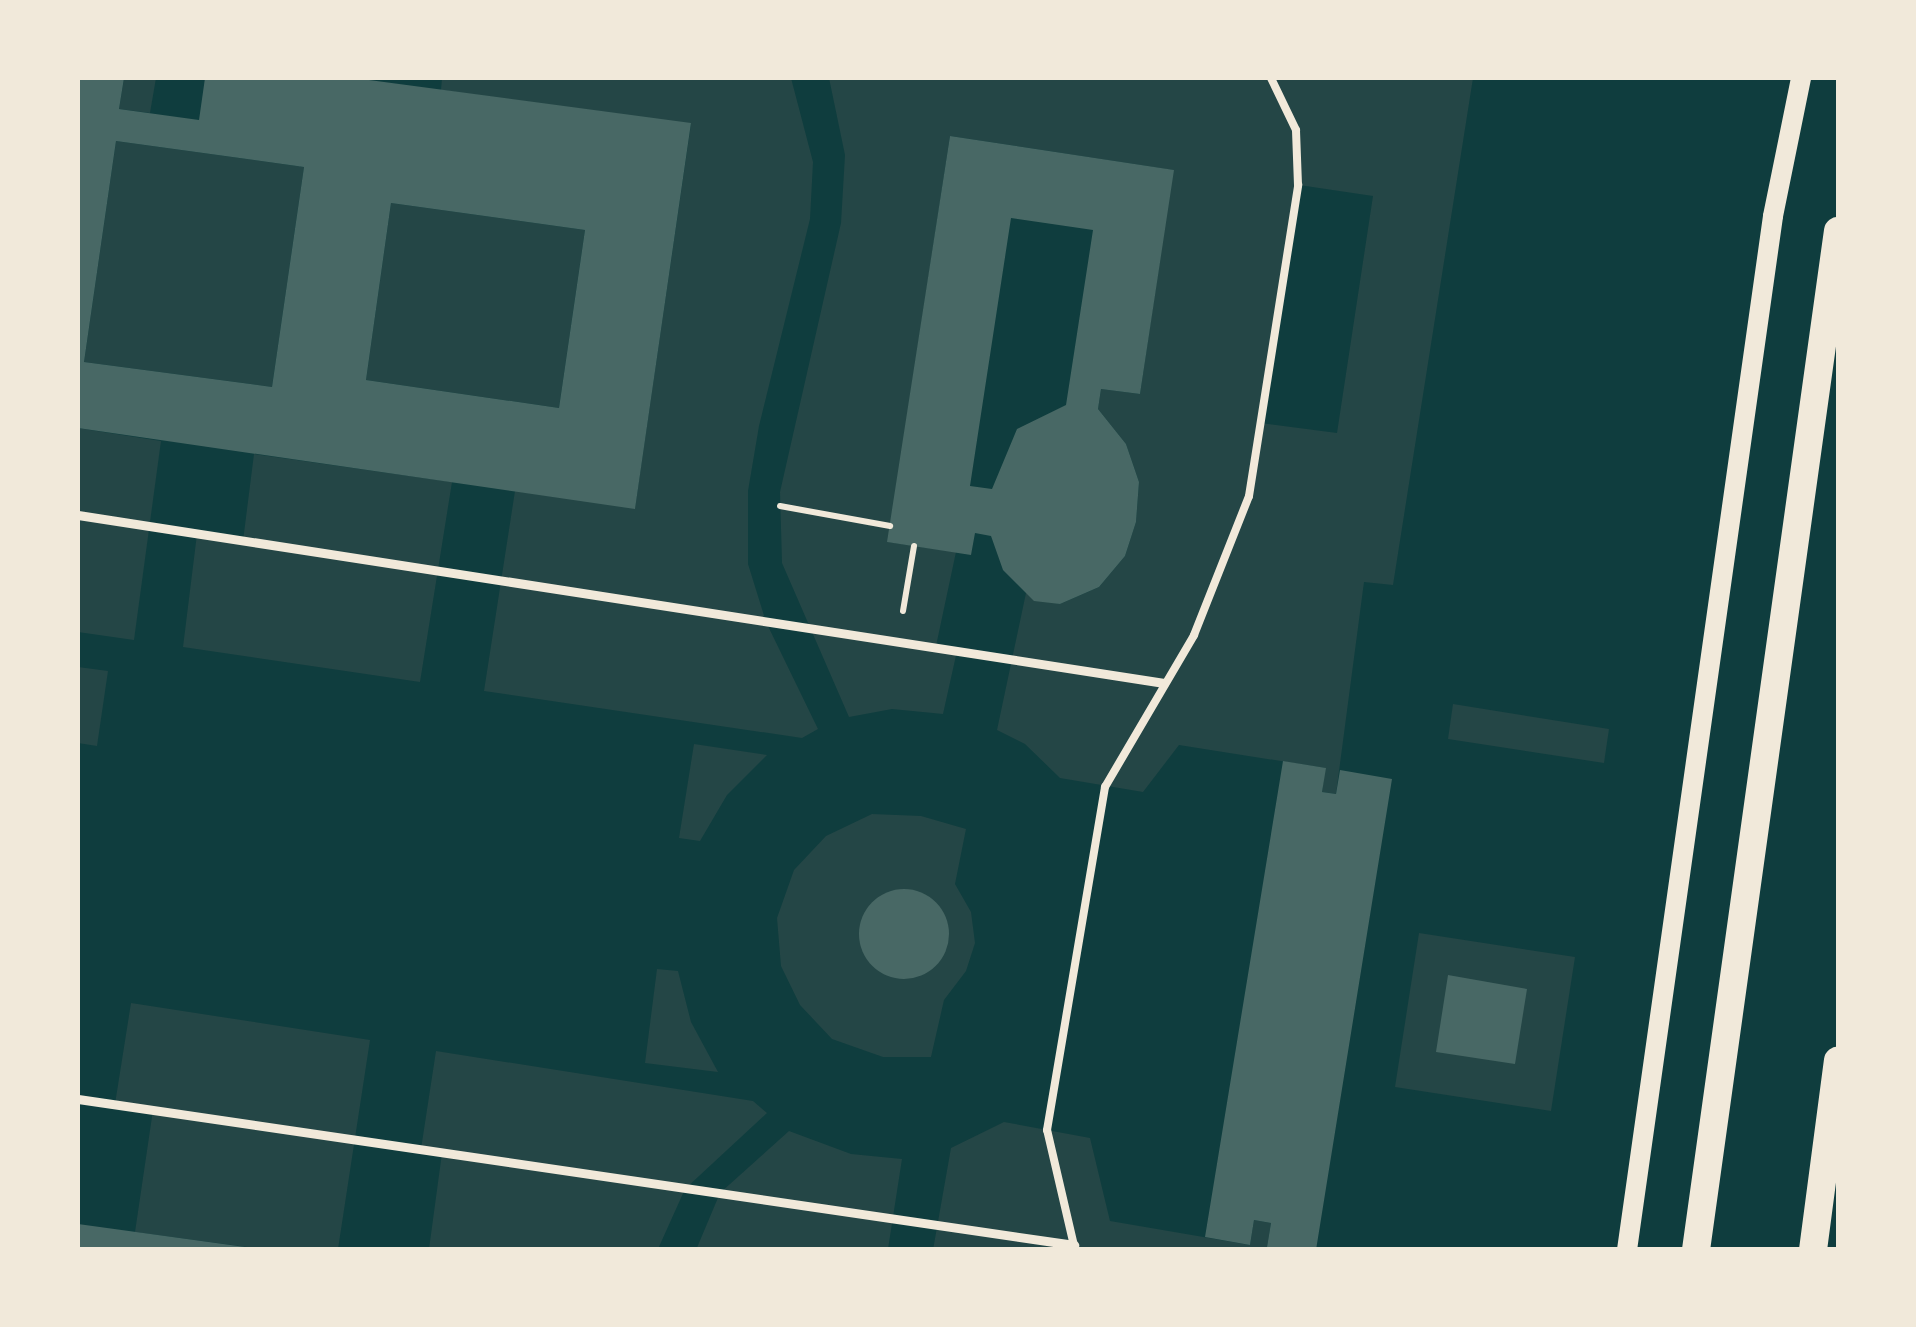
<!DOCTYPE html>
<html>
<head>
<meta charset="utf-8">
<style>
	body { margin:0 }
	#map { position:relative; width:1916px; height:1327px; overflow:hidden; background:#0f3d3e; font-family:"IBM Plex Sans",sans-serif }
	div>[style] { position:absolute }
	.green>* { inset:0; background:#244646 }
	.building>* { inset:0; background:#486865 }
	.round { border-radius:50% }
	.path>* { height:6px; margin:-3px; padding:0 3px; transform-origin:3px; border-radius:3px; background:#f1e9da }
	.service>* { height:8px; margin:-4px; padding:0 4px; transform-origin:4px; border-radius:4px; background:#f1e9da }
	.pedestrian>* { height:9px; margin:-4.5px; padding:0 4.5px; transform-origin:4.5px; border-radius:4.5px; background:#f1e9da }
	.secondary>* { height:20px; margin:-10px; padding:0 10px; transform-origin:10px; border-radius:10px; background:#f1e9da }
	.trunk>* { height:28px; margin:-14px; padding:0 14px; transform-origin:14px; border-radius:14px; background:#f1e9da }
	span { translate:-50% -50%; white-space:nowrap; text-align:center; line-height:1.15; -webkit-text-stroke:8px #f1e9da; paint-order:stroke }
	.frame { position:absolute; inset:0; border:80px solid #f1e9da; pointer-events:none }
</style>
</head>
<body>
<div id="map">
	<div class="green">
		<i style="clip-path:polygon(124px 78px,156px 78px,150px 113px,119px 109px)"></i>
		<i style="clip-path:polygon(442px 78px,791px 78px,813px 162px,810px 219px,759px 426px,748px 491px,748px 564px,766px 622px,818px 729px,802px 738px,484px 691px,515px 491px,635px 508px,691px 124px,441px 90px)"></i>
		<i style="clip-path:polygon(evenodd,829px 78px,1473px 78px,1393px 585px,1364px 582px,1336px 794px,1322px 792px,1325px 768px,1179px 745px,1143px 792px,1060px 778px,1025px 744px,997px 730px,1026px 593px,1060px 604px,1099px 587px,1125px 556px,1136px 522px,1139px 482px,1126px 444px,1098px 409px,1101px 389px,1140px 394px,1173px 170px,950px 136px,888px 542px,956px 552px,936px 646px,957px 651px,943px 714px,892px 709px,849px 717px,782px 563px,780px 492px,841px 223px,845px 155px,829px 78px,1299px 185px,1373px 196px,1337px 433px,1260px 423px,1299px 185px)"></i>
		<i style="clip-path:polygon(116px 141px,304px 167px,272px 387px,84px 362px)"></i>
		<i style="clip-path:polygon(391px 203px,585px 230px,559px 408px,366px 380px)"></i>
		<i style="clip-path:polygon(78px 428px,161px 441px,134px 640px,78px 632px)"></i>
		<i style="clip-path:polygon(254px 454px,452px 482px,420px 682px,183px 647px,197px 534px,243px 541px)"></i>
		<i style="clip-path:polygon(78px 667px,108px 671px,97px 746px,78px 743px)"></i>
		<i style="clip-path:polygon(1453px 704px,1609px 729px,1604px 763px,1448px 739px)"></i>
		<i style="clip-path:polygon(694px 744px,767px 755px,727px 795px,700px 841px,679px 838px)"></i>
		<i style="clip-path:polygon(872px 814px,921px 816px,966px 829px,955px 884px,971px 912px,975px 943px,966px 971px,944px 1000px,931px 1057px,883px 1057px,832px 1039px,800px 1005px,781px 966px,777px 918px,794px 870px,826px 836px)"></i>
		<i style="clip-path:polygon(1419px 933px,1575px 957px,1551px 1111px,1395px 1087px)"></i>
		<i style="clip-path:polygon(657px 969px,678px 971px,691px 1022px,718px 1072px,645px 1063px)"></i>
		<i style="clip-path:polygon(131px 1003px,370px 1040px,338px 1249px,262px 1249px,135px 1232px,153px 1110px,115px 1104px)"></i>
		<i style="clip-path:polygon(436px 1051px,753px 1101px,767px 1113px,685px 1189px,658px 1249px,429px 1249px,442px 1153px,421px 1149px)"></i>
		<i style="clip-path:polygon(1004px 1122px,1090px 1138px,1110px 1221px,1250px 1245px,1254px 1220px,1271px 1223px,1267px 1247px,1283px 1249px,933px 1250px,951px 1148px)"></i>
		<i style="clip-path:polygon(789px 1131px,851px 1154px,902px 1159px,888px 1249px,696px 1250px,720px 1193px)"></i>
	</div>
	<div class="building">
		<i style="clip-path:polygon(evenodd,78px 78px,124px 78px,119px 109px,199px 120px,205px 78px,354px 78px,691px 123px,635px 509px,78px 428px,78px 78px,116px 141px,304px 167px,272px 387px,84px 362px,116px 141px,78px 78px,391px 203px,585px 230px,559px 408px,366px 380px,391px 203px)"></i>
		<i style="clip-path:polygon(evenodd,950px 136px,1174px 170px,1140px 394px,1101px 389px,1098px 409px,1126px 444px,1139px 482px,1136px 522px,1125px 556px,1099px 587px,1060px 604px,1034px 601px,1003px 570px,991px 536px,975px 533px,971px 555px,887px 542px,950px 136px,1011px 218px,1093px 230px,1066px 405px,1017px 429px,992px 489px,970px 486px,1011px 218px)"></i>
		<i style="clip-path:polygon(1283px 761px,1326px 768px,1322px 792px,1336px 794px,1340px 770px,1392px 779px,1316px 1250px,1267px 1247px,1271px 1223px,1254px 1220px,1250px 1245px,1205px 1237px)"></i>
		<i class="round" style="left:859px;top:889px;width:90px;height:90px"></i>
		<i style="clip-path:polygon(1448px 975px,1527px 989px,1515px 1064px,1436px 1052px)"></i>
		<i style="clip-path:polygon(78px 1224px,245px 1247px,245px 1250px,78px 1250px)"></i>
	</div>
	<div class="path">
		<i style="left:780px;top:506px;width:112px;rotate:10.3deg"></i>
		<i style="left:903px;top:611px;width:66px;rotate:-80.4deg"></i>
	</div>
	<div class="service">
		<i style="left:1075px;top:1250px;width:123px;rotate:-103.1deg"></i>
		<i style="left:1047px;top:1130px;width:348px;rotate:-80.4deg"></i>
		<i style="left:1105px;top:787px;width:176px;rotate:-59.6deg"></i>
		<i style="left:1194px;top:635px;width:149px;rotate:-68.4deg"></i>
		<i style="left:1249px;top:496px;width:315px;rotate:-81deg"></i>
		<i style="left:1298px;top:185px;width:55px;rotate:-92.1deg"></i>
		<i style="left:1296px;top:130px;width:58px;rotate:-115.7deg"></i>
	</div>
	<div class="pedestrian">
		<i style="left:78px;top:515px;width:1099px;rotate:8.79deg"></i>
		<i style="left:78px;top:1099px;width:1007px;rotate:8.34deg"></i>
	</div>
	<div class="secondary">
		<i style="left:1627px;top:1250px;width:1044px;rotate:-81.96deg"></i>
		<i style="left:1773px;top:216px;width:141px;rotate:-78.5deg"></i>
	</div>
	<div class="trunk">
		<i style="left:1696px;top:1250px;width:1029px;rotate:-82.07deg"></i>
		<i style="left:1813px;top:1250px;width:191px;rotate:-82.5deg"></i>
	</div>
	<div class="frame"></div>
</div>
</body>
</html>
